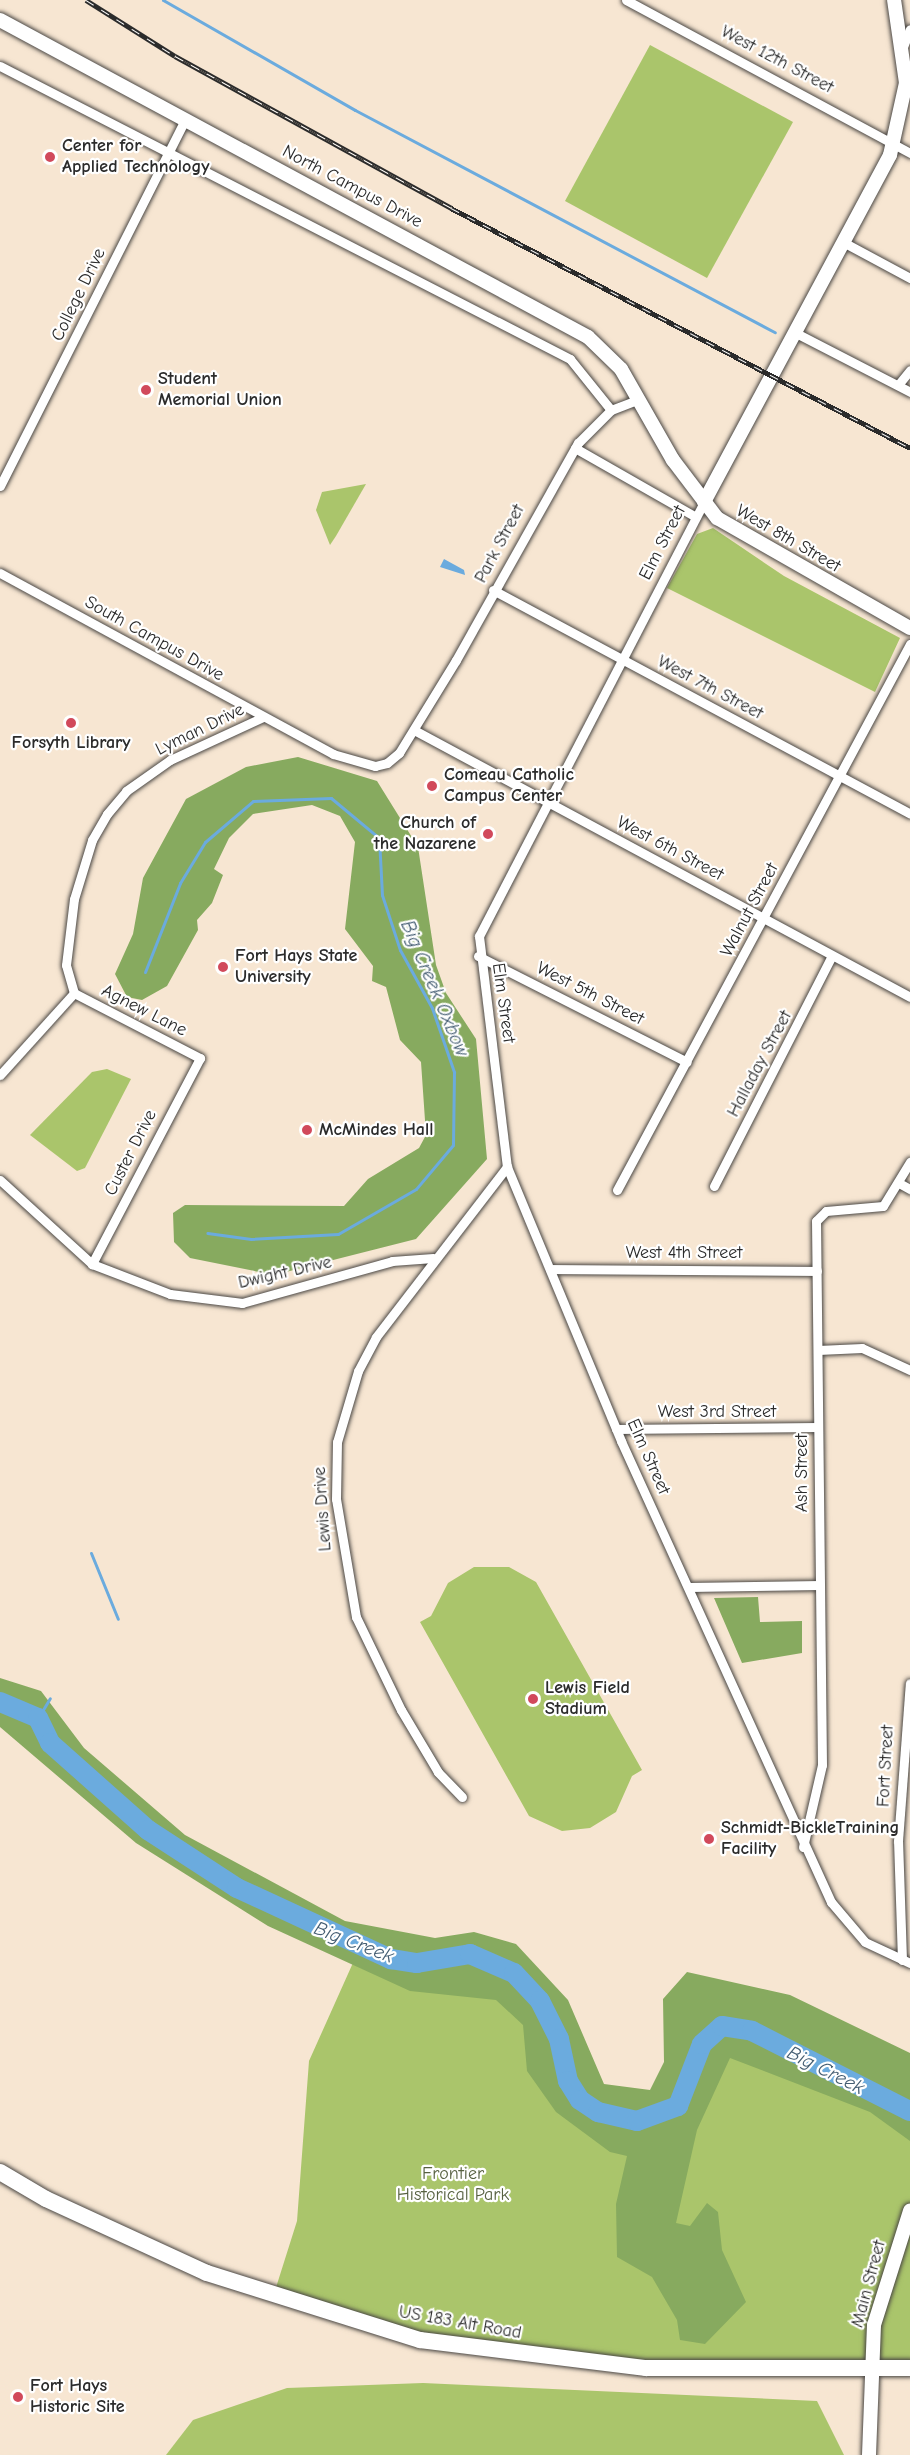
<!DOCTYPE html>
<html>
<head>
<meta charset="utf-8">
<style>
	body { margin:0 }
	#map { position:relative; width:910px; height:2455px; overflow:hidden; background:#f7e6d2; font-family:"Comic Neue",sans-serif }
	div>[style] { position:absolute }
	.green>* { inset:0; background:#aac56b }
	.forest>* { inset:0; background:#87aa5f }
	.water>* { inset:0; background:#6babde }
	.stream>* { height:3px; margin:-1.5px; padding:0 1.5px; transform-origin:1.5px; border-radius:1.5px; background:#6babde }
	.river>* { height:20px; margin:-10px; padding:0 10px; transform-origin:10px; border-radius:10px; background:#6babde }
	.roads { filter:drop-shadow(0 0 2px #4a4744) drop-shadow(0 0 2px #4a4744) }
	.street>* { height:9px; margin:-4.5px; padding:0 4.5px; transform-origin:4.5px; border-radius:4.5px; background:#fff }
	.secondary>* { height:14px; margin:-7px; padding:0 7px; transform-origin:7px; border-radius:7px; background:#fff }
	.highway>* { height:16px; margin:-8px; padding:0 8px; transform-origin:8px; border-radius:8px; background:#fff }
	.rail>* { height:5px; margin-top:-2.5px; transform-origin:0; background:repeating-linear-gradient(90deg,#fff 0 9px,#2b2b2b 0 18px); box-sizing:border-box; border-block:2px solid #2b2b2b }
	.dots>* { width:16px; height:16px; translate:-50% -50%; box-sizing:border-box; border:3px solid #fff; border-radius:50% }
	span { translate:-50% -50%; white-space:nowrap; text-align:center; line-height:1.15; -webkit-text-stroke:4.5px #fff; paint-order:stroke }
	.street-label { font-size:18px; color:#2b2b2b }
	.poi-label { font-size:18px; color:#2b2b2b; font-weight:700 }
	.left { translate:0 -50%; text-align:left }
	.right { translate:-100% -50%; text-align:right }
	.park-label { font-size:18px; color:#576141 }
	.water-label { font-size:20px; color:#455e73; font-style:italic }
</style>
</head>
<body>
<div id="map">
	<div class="green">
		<i style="clip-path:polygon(650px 45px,793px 122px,707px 278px,565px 201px)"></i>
		<i style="clip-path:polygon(366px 484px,336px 536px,330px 545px,316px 510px,322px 492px)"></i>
		<i style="clip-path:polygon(713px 528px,784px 576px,900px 638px,875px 692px,667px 588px,697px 534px)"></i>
		<i style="clip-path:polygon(107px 1069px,131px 1079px,85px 1168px,77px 1171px,30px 1135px,92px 1072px)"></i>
		<i style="clip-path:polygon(474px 1567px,509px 1567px,536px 1582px,642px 1770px,632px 1776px,616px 1812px,590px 1828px,562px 1831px,529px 1816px,420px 1622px,431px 1616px,448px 1583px)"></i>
		<i style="clip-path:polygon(365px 1936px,470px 1954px,617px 2120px,702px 2044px,910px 2111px,910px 2368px,736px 2369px,462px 2346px,273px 2297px,297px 2221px,309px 2061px)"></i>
		<i style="clip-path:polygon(423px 2383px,817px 2401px,844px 2455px,166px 2455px,193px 2420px,287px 2388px)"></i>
	</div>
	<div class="forest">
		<i style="clip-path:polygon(298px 757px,377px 781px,418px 847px,436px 965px,446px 993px,476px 1039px,487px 1159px,416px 1239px,274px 1275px,190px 1258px,174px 1242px,173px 1213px,185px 1205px,344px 1206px,368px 1179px,419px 1148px,426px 1135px,421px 1062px,400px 1040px,386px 987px,372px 981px,373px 966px,345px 929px,355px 842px,340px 816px,312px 805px,253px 814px,229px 838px,214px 869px,223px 875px,212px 903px,197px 920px,198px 930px,167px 986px,142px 1000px,127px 997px,115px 974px,133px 934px,143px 878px,186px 799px,246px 767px)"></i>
		<i style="clip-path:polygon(758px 1597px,760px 1622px,802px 1621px,802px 1653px,742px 1663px,714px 1598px)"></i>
		<i style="clip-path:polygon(0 1678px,41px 1691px,84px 1748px,185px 1835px,345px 1921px,435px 1938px,474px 1932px,516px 1944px,568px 2000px,604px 2084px,650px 2090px,664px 2062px,663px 1999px,687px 1972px,790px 1995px,910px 2053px,910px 2141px,870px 2112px,730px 2058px,697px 2130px,676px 2223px,690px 2226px,707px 2203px,718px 2212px,722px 2250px,746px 2302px,705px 2344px,680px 2340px,677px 2320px,652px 2277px,617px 2257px,616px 2204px,627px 2156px,610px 2152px,556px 2112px,527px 2071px,523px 2025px,496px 2000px,410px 1991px,268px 1926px,136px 1843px,0 1727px)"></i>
	</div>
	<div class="water">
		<i style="clip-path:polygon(444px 559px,464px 570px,465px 575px,440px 567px)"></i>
	</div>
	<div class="stream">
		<i style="left:163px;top:0;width:221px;rotate:29.8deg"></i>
		<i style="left:355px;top:110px;width:475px;rotate:27.9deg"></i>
		<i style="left:145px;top:972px;width:96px;rotate:-68.5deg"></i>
		<i style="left:180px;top:883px;width:48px;rotate:-58.6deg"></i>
		<i style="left:205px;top:842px;width:63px;rotate:-40.5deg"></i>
		<i style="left:253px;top:801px;width:78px;rotate:-2.2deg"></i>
		<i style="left:331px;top:798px;width:62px;rotate:39.8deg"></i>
		<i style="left:379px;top:838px;width:57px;rotate:87deg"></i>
		<i style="left:382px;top:895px;width:58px;rotate:71.9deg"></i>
		<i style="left:400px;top:950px;width:66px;rotate:61.1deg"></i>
		<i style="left:432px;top:1008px;width:68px;rotate:71deg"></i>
		<i style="left:454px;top:1072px;width:73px;rotate:90.8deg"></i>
		<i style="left:453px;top:1145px;width:57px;rotate:130.1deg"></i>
		<i style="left:416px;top:1189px;width:90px;rotate:150deg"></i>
		<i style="left:338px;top:1234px;width:87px;rotate:176.7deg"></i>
		<i style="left:251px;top:1239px;width:44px;rotate:-172.2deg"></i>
		<i style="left:91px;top:1553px;width:71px;rotate:67.8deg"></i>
		<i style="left:38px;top:1718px;width:23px;rotate:-59deg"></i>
	</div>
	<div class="river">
		<i style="left:0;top:1702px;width:41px;rotate:22.8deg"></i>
		<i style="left:38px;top:1718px;width:28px;rotate:64deg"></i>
		<i style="left:50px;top:1743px;width:131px;rotate:41.6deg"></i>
		<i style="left:148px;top:1830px;width:106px;rotate:33.1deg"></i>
		<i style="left:237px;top:1888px;width:170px;rotate:24.8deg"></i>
		<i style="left:391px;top:1959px;width:26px;rotate:9deg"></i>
		<i style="left:417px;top:1963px;width:54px;rotate:-9.6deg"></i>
		<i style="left:470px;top:1954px;width:48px;rotate:23.4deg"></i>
		<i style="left:514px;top:1973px;width:38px;rotate:47deg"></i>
		<i style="left:540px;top:2001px;width:42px;rotate:63.4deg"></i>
		<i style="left:559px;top:2039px;width:43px;rotate:77.9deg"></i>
		<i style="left:568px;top:2081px;width:22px;rotate:58deg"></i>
		<i style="left:580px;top:2100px;width:22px;rotate:34deg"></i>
		<i style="left:598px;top:2112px;width:40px;rotate:13deg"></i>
		<i style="left:637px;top:2121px;width:44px;rotate:-20.1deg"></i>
		<i style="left:678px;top:2106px;width:66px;rotate:-68.8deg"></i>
		<i style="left:702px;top:2044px;width:27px;rotate:-42deg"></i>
		<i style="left:722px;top:2026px;width:30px;rotate:9deg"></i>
		<i style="left:752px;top:2031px;width:177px;rotate:26.9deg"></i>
	</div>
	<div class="roads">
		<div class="street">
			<i style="left:626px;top:0;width:323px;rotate:28.3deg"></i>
			<i style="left:903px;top:47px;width:19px;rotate:-69deg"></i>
			<i style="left:0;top:66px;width:641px;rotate:27.2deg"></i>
			<i style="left:570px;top:359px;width:65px;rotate:51.2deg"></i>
			<i style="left:843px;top:242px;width:76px;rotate:28.2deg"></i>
			<i style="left:794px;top:332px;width:131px;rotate:27.3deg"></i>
			<i style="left:898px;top:385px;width:19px;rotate:-51deg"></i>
			<i style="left:575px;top:448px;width:139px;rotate:29.7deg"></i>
			<i style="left:0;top:486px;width:411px;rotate:-63.2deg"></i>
			<i style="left:704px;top:502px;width:489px;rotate:117.4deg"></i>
			<i style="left:479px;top:936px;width:233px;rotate:83.1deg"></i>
			<i style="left:507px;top:1167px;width:297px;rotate:67.4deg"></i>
			<i style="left:621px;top:1441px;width:507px;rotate:65.51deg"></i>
			<i style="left:831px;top:1902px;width:52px;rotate:49.6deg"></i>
			<i style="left:865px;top:1942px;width:50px;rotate:25deg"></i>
			<i style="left:0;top:573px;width:379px;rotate:28.5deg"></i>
			<i style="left:333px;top:754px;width:44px;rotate:15.9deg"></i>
			<i style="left:375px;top:766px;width:12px;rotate:-14deg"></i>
			<i style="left:387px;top:763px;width:16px;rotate:-40deg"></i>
			<i style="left:399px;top:753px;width:109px;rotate:-58.5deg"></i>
			<i style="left:456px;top:660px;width:249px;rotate:-60.7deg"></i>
			<i style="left:578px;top:443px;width:47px;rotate:-45deg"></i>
			<i style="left:611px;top:410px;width:31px;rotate:-21deg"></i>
			<i style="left:493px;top:590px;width:473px;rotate:28.2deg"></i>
			<i style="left:414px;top:730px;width:563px;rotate:28.29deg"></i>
			<i style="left:478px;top:956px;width:234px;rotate:26.9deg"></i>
			<i style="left:74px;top:993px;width:29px;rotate:-106deg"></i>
			<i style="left:66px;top:965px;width:66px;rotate:-83.1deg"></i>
			<i style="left:74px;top:899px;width:62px;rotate:-73deg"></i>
			<i style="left:92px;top:840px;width:30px;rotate:-60deg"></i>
			<i style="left:107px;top:814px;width:30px;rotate:-50deg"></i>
			<i style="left:126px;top:791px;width:54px;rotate:-35.2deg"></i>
			<i style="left:170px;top:760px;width:102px;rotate:-24.8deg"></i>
			<i style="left:74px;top:993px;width:142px;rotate:27.3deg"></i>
			<i style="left:200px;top:1058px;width:233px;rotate:117.7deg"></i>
			<i style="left:0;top:1075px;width:110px;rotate:-47.9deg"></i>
			<i style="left:0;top:1180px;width:125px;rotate:42.4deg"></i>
			<i style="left:92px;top:1264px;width:84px;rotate:21deg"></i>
			<i style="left:170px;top:1294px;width:73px;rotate:7.1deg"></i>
			<i style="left:242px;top:1303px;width:156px;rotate:-15.6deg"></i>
			<i style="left:392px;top:1261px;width:41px;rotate:-4.2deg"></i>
			<i style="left:899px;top:1183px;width:13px;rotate:29deg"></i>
			<i style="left:714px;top:1186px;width:259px;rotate:-62.9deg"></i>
			<i style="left:617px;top:1190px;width:620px;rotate:-61.78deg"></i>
			<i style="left:550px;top:1269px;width:267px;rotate:0.4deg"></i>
			<i style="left:818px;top:1350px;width:44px;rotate:-2.6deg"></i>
			<i style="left:862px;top:1348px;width:53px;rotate:24.6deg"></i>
			<i style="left:616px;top:1429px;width:202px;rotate:-0.6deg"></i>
			<i style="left:689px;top:1587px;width:131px;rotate:-0.9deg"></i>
			<i style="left:462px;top:1797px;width:35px;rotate:-134deg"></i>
			<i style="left:438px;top:1772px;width:72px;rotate:-120.8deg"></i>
			<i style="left:401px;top:1710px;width:103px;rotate:-115.8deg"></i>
			<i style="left:356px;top:1617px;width:120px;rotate:-99.6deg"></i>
			<i style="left:336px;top:1499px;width:57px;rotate:-89deg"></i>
			<i style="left:337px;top:1442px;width:74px;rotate:-73.5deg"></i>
			<i style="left:358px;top:1371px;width:38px;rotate:-62deg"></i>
			<i style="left:376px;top:1337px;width:215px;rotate:-52.4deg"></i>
			<i style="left:803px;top:1847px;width:84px;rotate:-77deg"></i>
			<i style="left:822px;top:1765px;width:544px;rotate:-90.63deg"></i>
			<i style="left:816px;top:1221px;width:14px;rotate:-45deg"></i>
			<i style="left:826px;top:1211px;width:57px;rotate:-5deg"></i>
			<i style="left:883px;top:1206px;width:52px;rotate:-58.5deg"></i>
			<i style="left:902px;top:1960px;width:119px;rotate:-91.9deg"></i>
			<i style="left:898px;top:1841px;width:158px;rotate:-85.7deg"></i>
		</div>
		<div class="secondary">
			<i style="left:0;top:20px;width:668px;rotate:28.33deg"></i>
			<i style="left:588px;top:337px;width:46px;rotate:44.1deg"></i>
			<i style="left:621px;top:369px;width:105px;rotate:60.3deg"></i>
			<i style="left:673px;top:460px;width:73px;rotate:52.8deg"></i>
			<i style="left:717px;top:518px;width:222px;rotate:29.7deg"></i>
			<i style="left:704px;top:502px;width:394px;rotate:-61.8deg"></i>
			<i style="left:890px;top:155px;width:74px;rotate:-77.5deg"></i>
			<i style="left:906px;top:83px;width:84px;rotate:-98.2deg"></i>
			<i style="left:869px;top:2455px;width:130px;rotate:-87.8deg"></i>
			<i style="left:874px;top:2325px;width:120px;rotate:-72.5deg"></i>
		</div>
		<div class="highway">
			<i style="left:0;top:2172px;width:53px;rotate:30.4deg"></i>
			<i style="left:46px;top:2199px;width:177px;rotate:24.7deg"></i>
			<i style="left:207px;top:2273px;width:223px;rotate:17.5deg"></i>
			<i style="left:420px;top:2340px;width:228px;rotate:7.1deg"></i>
			<i style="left:646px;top:2368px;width:264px"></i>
		</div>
	</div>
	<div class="rail">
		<i style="left:86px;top:0;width:105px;rotate:32.2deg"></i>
		<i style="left:175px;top:56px;width:315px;rotate:28.8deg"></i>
		<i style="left:451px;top:208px;width:518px;rotate:27.6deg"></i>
	</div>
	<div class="dots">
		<i style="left:50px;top:157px;background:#d1495b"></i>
		<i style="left:146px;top:390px;background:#d1495b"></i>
		<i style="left:71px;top:723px;background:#d1495b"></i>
		<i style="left:432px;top:786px;background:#d1495b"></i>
		<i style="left:488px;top:834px;background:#d1495b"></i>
		<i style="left:223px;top:967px;background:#d1495b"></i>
		<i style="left:307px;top:1130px;background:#d1495b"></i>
		<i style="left:533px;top:1699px;background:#d1495b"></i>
		<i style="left:709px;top:1839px;background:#d1495b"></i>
		<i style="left:18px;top:2397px;background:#d1495b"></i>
	</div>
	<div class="street-label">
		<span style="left:777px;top:60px;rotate:28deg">West 12th Street</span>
		<span style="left:352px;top:187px;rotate:28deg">North Campus Drive</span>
		<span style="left:79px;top:295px;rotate:-64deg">College Drive</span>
		<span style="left:788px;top:539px;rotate:30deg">West 8th Street</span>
		<span style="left:663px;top:543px;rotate:-63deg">Elm Street</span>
		<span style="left:500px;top:544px;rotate:-62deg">Park Street</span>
		<span style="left:154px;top:639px;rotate:29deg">South Campus Drive</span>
		<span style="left:710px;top:688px;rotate:28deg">West 7th Street</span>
		<span style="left:200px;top:730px;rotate:-26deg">Lyman Drive</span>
		<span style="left:670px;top:849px;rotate:28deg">West 6th Street</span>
		<span style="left:750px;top:910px;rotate:-62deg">Walnut Street</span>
		<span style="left:590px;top:994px;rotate:27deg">West 5th Street</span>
		<span style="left:503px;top:1003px;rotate:82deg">Elm Street</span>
		<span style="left:144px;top:1011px;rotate:27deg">Agnew Lane</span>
		<span style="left:760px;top:1064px;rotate:-62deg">Halladay Street</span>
		<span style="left:131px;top:1153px;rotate:-63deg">Custer Drive</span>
		<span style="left:684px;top:1253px">West 4th Street</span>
		<span style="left:285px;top:1273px;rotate:-13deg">Dwight Drive</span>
		<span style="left:717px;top:1412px">West 3rd Street</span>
		<span style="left:648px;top:1457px;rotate:66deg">Elm Street</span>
		<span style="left:802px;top:1473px;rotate:-90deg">Ash Street</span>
		<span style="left:323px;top:1509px;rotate:-94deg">Lewis Drive</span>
		<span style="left:886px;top:1766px;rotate:-87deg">Fort Street</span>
		<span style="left:869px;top:2284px;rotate:-75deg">Main Street</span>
		<span style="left:460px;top:2323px;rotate:10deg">US 183 Alt Road</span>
	</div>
	<div class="poi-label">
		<span class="left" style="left:62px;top:157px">Center for<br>Applied Technology</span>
		<span class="left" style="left:158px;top:390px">Student<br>Memorial Union</span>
		<span style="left:71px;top:743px">Forsyth Library</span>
		<span class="left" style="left:444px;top:786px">Comeau Catholic<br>Campus Center</span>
		<span class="right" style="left:476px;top:834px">Church of<br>the Nazarene</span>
		<span class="left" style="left:235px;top:967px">Fort Hays State<br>University</span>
		<span class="left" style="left:319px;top:1130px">McMindes Hall</span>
		<span class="left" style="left:545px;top:1699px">Lewis Field<br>Stadium</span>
		<span class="left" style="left:721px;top:1839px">Schmidt-BickleTraining<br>Facility</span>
		<span class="left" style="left:30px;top:2397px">Fort Hays<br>Historic Site</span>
	</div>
	<div class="park-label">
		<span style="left:453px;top:2185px">Frontier<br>Historical Park</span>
	</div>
	<div class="water-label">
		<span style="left:435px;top:988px;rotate:67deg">Big Creek Oxbow</span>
		<span style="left:354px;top:1942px;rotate:21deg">Big Creek</span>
		<span style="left:826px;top:2070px;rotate:27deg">Big Creek</span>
	</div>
</div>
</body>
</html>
